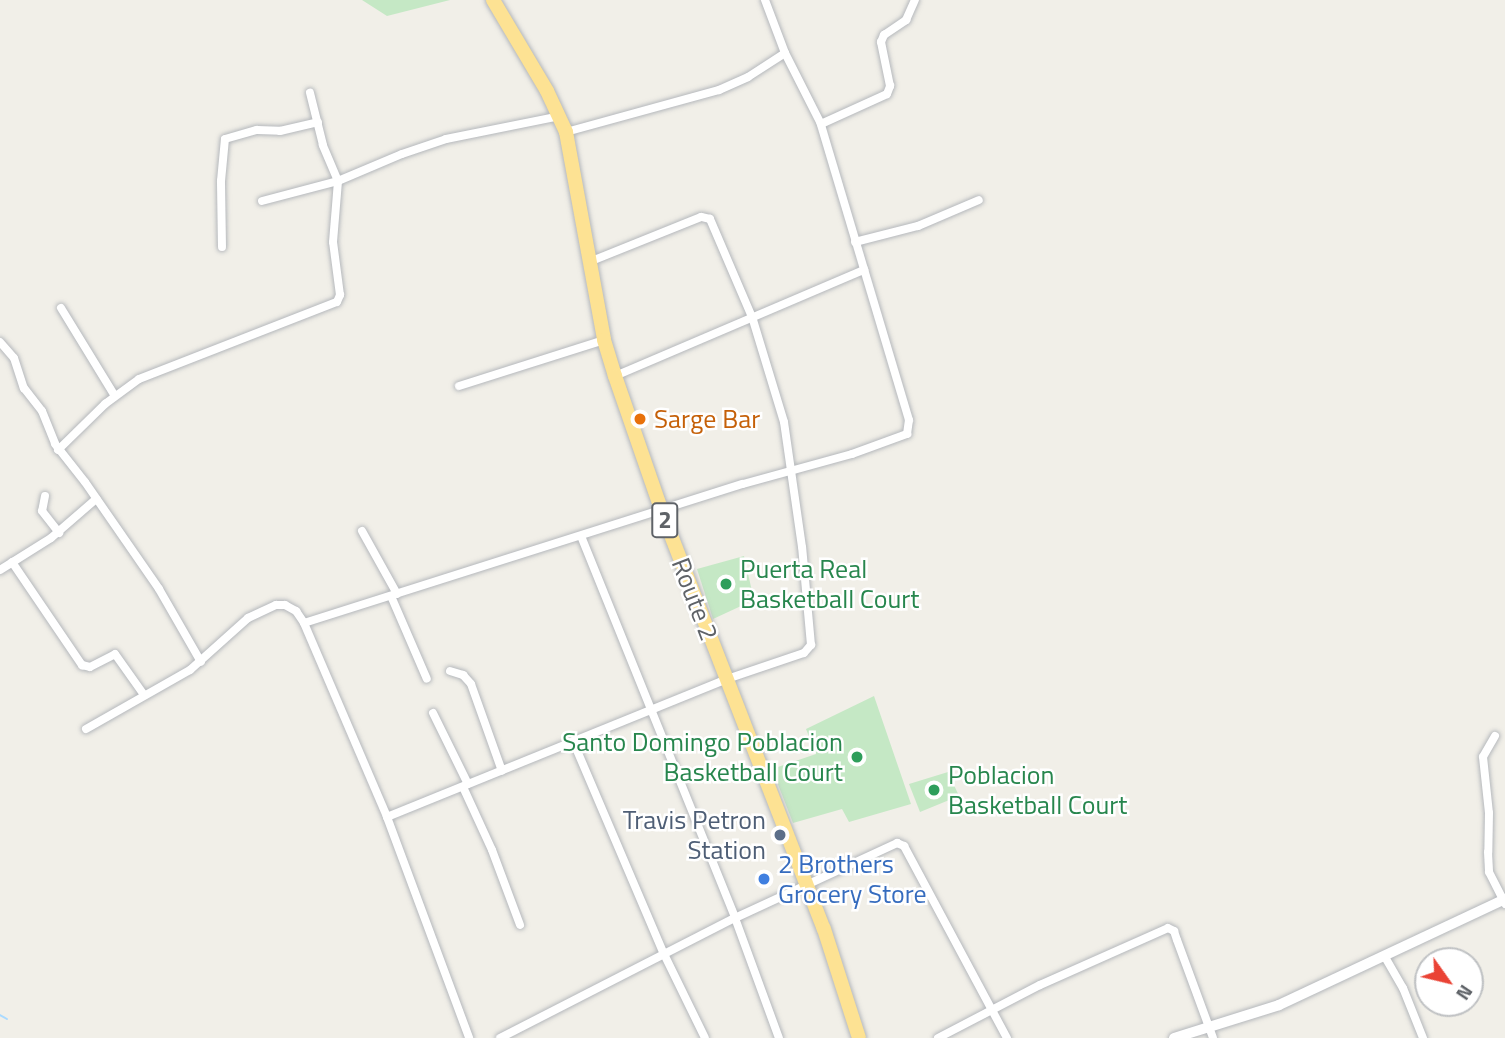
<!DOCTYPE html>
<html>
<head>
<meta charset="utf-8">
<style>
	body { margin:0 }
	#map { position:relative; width:1505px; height:1038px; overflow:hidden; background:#f1efe8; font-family:"Titillium Web",sans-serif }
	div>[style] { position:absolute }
	.green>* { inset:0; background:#c5e8c5 }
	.stream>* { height:2px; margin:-1px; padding:0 1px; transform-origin:1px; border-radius:1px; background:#aadaff }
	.roads { filter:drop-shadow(0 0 2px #b5b8bc) drop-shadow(0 0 2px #b5b8bc) }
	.street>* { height:8px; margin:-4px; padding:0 4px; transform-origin:4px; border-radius:4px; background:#fff }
	.secondary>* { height:10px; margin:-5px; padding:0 5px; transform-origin:5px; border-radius:5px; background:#fff }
	.highway>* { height:14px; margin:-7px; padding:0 7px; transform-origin:7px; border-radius:7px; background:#fde293 }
	.dots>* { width:19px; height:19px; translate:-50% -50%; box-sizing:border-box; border:4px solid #fff; border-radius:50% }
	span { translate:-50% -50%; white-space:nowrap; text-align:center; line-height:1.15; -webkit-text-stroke:5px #fff; paint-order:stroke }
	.shield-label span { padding:2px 5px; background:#fff; border:2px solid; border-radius:5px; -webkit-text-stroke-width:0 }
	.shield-label { font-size:24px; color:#5f6368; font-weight:700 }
	.food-label { font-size:26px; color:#c56008 }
	.left { translate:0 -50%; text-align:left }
	.leisure-label { font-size:26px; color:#27864d }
	.right { translate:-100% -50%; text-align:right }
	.street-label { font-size:26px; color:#5f6368 }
	.service-label { font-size:26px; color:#4e5e75 }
	.shop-label { font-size:26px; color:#366cbe }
	.north { position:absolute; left:1414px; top:947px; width:70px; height:70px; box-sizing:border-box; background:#fff; border:2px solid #bfc1c3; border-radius:50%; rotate:124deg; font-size:19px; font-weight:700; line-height:28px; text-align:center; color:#5f6368 }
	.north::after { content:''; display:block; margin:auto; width:24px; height:32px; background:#ea4335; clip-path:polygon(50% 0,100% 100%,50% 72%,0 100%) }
</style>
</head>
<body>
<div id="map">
	<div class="green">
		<i style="clip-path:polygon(362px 0,450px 0,387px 16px)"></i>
		<i style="clip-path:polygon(744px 556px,754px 600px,713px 619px,697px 569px)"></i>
		<i style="clip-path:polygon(874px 696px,911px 804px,849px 822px,842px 809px,793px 823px,772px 769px,816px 754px,806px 729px)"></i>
		<i style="clip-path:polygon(948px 772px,959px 796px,920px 812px,909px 784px)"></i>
	</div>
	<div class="stream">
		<i style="left:0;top:1015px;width:8px;rotate:30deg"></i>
	</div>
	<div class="roads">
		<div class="street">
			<i style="left:821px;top:124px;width:72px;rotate:-24.4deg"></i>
			<i style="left:887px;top:94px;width:9px;rotate:-69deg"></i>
			<i style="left:890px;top:86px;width:45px;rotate:-101.6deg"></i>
			<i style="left:881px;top:42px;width:8px;rotate:-67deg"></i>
			<i style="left:884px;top:35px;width:27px;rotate:-34deg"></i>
			<i style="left:906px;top:20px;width:22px;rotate:-66deg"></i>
			<i style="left:566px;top:132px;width:159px;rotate:-15.4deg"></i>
			<i style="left:719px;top:90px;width:32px;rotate:-24deg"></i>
			<i style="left:748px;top:77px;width:44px;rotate:-33deg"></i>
			<i style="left:262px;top:201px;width:79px;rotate:-14.7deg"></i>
			<i style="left:338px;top:181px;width:39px;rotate:-113deg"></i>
			<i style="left:323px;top:145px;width:54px;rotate:-104deg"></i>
			<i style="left:855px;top:242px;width:65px;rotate:-14.3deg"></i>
			<i style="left:918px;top:226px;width:66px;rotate:-23.1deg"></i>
			<i style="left:222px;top:247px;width:66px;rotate:-90.9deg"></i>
			<i style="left:221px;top:181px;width:42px;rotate:-84.6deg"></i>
			<i style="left:225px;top:139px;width:33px;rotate:-16deg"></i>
			<i style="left:257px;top:130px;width:23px;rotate:2deg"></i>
			<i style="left:280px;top:131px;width:39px;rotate:-13deg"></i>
			<i style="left:61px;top:308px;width:103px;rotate:58.5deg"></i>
			<i style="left:0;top:342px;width:21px;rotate:49deg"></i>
			<i style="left:14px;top:358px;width:32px;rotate:72deg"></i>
			<i style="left:24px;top:388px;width:29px;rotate:52deg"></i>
			<i style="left:42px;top:411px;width:35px;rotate:68deg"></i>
			<i style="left:55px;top:444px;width:48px;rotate:51.7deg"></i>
			<i style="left:85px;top:482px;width:130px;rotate:55.3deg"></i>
			<i style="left:159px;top:589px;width:84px;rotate:60.1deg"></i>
			<i style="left:615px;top:376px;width:271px;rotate:-23.1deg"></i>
			<i style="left:459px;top:386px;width:152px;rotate:-17.6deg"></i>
			<i style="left:58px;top:450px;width:66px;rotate:-44.4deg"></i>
			<i style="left:105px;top:404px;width:42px;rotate:-36.3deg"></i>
			<i style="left:139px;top:379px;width:212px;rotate:-21.3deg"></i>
			<i style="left:337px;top:302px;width:8px;rotate:-67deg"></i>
			<i style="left:340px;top:295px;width:53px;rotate:-97.5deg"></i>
			<i style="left:333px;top:242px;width:61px;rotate:-85.3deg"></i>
			<i style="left:338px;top:181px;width:69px;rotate:-22.9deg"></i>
			<i style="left:402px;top:154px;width:46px;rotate:-18.8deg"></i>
			<i style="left:446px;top:139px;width:116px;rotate:-11.4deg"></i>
			<i style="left:45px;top:496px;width:15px;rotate:101deg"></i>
			<i style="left:42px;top:511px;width:28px;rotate:52deg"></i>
			<i style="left:362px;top:531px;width:72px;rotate:60.9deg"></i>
			<i style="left:581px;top:536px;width:412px;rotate:68deg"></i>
			<i style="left:735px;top:918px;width:128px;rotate:69.9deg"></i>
			<i style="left:12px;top:562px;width:125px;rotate:55.8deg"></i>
			<i style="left:82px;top:665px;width:8px;rotate:14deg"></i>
			<i style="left:90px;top:667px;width:28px;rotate:-27deg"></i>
			<i style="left:115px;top:654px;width:50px;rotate:54.7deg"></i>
			<i style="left:0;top:570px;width:60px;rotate:-32.1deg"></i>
			<i style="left:51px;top:538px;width:60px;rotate:-40.9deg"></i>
			<i style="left:391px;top:596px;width:90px;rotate:66.6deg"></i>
			<i style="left:304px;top:623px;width:460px;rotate:-17.6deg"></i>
			<i style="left:743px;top:484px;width:113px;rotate:-15.4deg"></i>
			<i style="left:852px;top:454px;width:59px;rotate:-20deg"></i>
			<i style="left:907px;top:434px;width:14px;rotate:-82deg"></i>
			<i style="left:909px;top:420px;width:309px;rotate:-106.6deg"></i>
			<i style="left:821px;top:124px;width:80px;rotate:-116.9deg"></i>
			<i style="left:785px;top:53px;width:57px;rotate:-110.7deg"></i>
			<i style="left:450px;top:671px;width:14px;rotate:17deg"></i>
			<i style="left:463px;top:675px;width:12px;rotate:48deg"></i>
			<i style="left:471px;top:684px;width:92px;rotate:70.4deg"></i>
			<i style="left:433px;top:713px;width:79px;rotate:63.8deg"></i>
			<i style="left:86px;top:729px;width:120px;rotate:-29.6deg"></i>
			<i style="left:190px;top:670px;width:78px;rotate:-41.9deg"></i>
			<i style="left:248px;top:618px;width:31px;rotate:-25deg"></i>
			<i style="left:276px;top:605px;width:9px"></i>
			<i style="left:285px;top:605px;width:13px;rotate:29deg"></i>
			<i style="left:296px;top:611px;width:14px;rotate:56deg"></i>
			<i style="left:304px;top:623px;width:211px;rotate:66.8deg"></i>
			<i style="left:387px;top:817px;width:236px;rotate:69.6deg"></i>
			<i style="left:1495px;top:736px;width:24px;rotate:120deg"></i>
			<i style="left:1483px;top:757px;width:56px;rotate:83.9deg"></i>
			<i style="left:1489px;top:813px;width:39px;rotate:91deg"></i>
			<i style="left:1488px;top:852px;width:20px;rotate:87deg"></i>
			<i style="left:1489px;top:872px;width:36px;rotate:63deg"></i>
			<i style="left:573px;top:741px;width:232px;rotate:66.9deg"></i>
			<i style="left:664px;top:954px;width:93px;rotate:64deg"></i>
			<i style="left:463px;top:787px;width:69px;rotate:65.3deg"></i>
			<i style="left:492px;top:850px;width:80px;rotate:69.5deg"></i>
			<i style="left:387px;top:817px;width:367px;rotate:-22.1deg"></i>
			<i style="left:727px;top:679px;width:81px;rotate:-18.7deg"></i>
			<i style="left:804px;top:653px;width:11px;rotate:-49deg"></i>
			<i style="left:811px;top:645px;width:98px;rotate:-95.2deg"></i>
			<i style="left:802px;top:547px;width:126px;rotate:-98.2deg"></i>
			<i style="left:784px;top:422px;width:110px;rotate:-106.9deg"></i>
			<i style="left:752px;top:317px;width:107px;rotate:-113.2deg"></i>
			<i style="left:710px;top:219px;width:9px;rotate:-167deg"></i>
			<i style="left:701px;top:217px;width:121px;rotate:158.1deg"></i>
			<i style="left:1385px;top:957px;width:36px;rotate:60deg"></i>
			<i style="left:1403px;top:988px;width:54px;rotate:68.2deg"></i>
			<i style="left:500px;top:1038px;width:264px;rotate:-27.1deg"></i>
			<i style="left:735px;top:918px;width:179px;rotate:-24.8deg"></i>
			<i style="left:897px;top:843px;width:8px;rotate:23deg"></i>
			<i style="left:904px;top:846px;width:218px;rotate:61.8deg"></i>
			<i style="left:938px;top:1038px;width:115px;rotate:-27.5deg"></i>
			<i style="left:1040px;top:985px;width:140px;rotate:-24deg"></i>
			<i style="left:1168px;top:928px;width:7px;rotate:27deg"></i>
			<i style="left:1174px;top:931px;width:9px;rotate:72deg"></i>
			<i style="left:1177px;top:940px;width:104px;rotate:69.8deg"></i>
		</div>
		<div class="secondary">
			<i style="left:1174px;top:1038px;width:110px;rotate:-17.4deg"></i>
			<i style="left:1279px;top:1005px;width:250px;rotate:-25.1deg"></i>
		</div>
		<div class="highway">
			<i style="left:493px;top:0;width:106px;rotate:59.3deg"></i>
			<i style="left:547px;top:91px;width:45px;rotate:65.1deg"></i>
			<i style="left:566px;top:132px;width:211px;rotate:79.6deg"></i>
			<i style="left:604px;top:340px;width:38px;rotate:73deg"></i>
			<i style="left:615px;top:376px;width:144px;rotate:70.9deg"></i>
			<i style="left:662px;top:512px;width:447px;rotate:68.8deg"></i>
			<i style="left:824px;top:929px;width:114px;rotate:72.2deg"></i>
		</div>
	</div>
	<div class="dots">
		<i style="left:640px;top:419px;background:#e8710a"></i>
		<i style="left:726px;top:584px;background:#2e9e5b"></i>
		<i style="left:857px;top:757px;background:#2e9e5b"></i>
		<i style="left:934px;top:790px;background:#2e9e5b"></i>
		<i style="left:780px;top:835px;background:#5c6f8a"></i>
		<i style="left:764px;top:879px;background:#3f7fe0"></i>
	</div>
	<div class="shield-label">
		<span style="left:665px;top:520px">2</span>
	</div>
	<div class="food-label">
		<span class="left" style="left:654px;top:419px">Sarge Bar</span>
	</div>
	<div class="leisure-label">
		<span class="left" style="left:740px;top:584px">Puerta Real<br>Basketball Court</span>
		<span class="right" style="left:843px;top:757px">Santo Domingo Poblacion<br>Basketball Court</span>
		<span class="left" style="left:948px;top:790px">Poblacion<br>Basketball Court</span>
	</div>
	<div class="street-label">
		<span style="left:695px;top:599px;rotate:69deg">Route 2</span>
	</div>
	<div class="service-label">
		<span class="right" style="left:766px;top:835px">Travis Petron<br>Station</span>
	</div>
	<div class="shop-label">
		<span class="left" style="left:778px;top:879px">2 Brothers<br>Grocery Store</span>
	</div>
	<div class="north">N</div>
</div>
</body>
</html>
